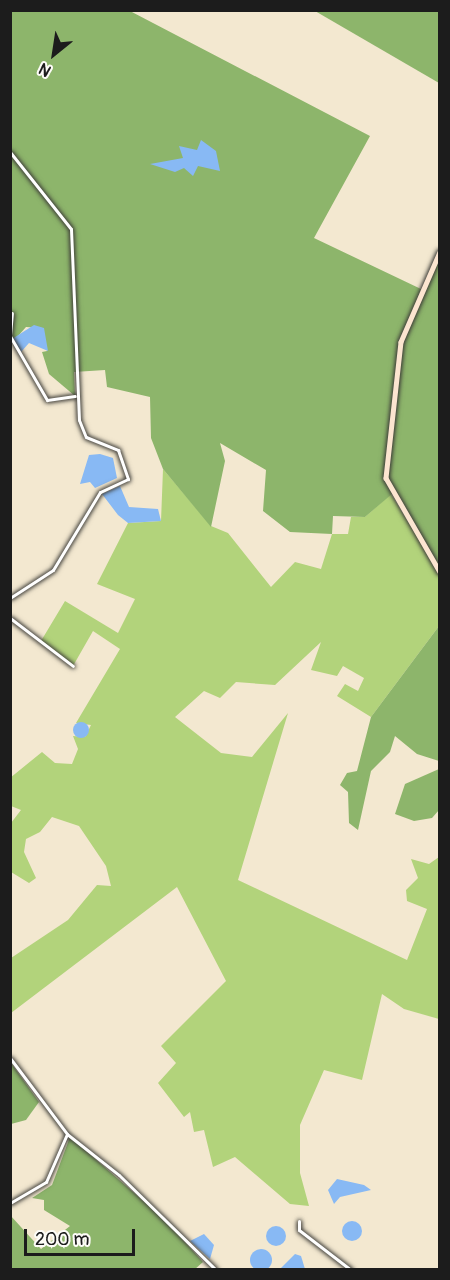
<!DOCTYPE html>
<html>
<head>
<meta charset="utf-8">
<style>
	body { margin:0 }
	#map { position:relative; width:450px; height:1280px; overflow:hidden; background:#f3e8d0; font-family:Pangolin,sans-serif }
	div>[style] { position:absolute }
	.green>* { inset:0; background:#b2d37b }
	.forest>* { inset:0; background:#8db56b }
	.water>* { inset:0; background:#88b9f4 }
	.round { border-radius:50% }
	.roads { filter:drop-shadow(0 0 2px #3c3b37) drop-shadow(0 0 2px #3c3b37) }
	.street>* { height:3px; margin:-1.5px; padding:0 1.5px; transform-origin:1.5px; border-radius:1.5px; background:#fff }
	.secondary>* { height:4.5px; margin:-2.25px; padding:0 2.25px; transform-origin:2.25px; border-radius:2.25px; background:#fce5d0 }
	span { translate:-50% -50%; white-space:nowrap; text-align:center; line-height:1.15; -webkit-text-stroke:5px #fdfcf7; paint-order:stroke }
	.frame { position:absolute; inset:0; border:12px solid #1c1c1c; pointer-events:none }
	.north { position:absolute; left:24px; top:24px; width:60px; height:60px; -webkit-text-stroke:4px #fdfcf7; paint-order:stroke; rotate:210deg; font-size:16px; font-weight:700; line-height:24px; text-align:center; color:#1c1c1c }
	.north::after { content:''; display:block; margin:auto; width:21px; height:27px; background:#1c1c1c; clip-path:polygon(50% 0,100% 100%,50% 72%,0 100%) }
	.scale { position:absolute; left:24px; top:1229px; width:111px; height:27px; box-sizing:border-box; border:3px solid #1c1c1c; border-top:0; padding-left:8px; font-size:18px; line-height:21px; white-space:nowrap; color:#1c1c1c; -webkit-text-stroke:4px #fdfcf7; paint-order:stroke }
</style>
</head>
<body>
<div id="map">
	<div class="green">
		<i style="clip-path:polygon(163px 469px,211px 526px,228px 533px,271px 587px,295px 562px,321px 569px,332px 534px,348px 534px,351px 517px,365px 517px,391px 494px,439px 572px,439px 626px,371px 717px,337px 696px,345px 684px,358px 691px,364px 678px,343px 666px,337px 676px,311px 670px,321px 642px,275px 685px,236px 682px,220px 698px,204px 691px,175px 717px,221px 753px,252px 757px,288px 713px,238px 880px,407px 960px,427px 909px,407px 901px,406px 890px,418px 878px,411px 859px,429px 864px,439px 857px,439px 1019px,404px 1009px,382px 994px,362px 1080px,324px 1070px,300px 1125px,300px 1173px,309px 1206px,290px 1204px,235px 1157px,213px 1167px,204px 1130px,194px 1132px,190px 1112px,184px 1117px,158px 1083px,176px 1063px,161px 1046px,226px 981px,177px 887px,11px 1013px,11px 958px,68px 920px,97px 885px,111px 886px,106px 866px,79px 826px,52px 817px,40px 832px,26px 839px,24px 852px,36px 878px,29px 883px,11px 872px,11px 823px,21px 810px,11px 806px,10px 778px,42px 752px,55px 763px,72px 764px,78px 749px,73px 736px,85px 737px,91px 725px,76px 723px,120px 649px,93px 631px,73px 666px,41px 641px,65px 601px,118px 633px,135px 599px,97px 584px,128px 523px,161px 521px)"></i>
	</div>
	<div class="forest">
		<i style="clip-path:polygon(11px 11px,130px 11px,370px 136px,314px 238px,421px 289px,404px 336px,439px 252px,439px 573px,392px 494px,365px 517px,333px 516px,332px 534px,290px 532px,263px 511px,266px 470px,220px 443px,225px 461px,211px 527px,163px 469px,151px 438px,150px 397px,107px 387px,105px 370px,74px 372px,75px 396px,49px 374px,42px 352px,47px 351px,43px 328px,26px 327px,11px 344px)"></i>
		<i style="clip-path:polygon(315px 11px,439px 11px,439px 83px)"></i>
		<i style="clip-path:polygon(439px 626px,439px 761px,417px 754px,395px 736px,390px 752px,371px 771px,358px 830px,349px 823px,348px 792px,340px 785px,347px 773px,357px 771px,371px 717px)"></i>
		<i style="clip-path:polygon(439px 769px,439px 810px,432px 818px,414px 821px,395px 814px,405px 784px)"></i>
		<i style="clip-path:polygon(11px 1063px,39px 1102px,26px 1120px,11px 1124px)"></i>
		<i style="clip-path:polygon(70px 1137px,164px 1219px,203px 1262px,194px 1270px,11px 1269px,10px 1215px,41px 1249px,70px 1226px,44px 1210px,44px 1200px,32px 1198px,52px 1185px)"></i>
	</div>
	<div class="water">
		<i style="clip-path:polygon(201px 140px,216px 151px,220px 171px,198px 166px,193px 176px,184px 168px,175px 172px,150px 164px,183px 158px,179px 146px,197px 150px)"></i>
		<i style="clip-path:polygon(34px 325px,44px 328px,48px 351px,29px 343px,21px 352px,12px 339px)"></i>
		<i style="clip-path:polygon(100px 454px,113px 458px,117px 478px,95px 488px,90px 482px,80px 484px,89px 455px)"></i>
		<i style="clip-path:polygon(120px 486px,129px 507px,158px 509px,161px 521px,128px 523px,118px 515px,102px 494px)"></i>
		<i class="round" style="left:73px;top:722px;width:16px;height:16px"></i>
		<i style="clip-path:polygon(337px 1179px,364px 1185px,371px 1190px,340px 1197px,334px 1204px,328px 1190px)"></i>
		<i class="round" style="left:342px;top:1221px;width:20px;height:20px"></i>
		<i class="round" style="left:266px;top:1226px;width:20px;height:20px"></i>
		<i style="clip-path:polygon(204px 1234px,214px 1245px,210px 1259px,190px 1241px)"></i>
		<i class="round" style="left:250px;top:1249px;width:22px;height:22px"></i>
		<i style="clip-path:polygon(295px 1254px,301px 1256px,305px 1269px,280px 1269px)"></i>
	</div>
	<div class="roads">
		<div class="street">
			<i style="left:10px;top:152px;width:98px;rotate:51.6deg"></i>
			<i style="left:71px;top:229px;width:191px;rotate:87.6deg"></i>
			<i style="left:79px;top:420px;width:18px;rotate:68deg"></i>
			<i style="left:86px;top:437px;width:35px;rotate:22deg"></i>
			<i style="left:118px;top:450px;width:31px;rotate:71deg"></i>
			<i style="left:128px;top:479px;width:31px;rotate:155deg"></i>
			<i style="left:100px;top:492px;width:91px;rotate:121.1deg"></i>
			<i style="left:53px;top:570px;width:51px;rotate:146.9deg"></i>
			<i style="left:10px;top:335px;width:22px;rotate:-85deg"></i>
			<i style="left:10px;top:336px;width:74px;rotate:60deg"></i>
			<i style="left:47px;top:400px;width:28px;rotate:-8deg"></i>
			<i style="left:10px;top:618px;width:79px;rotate:37.3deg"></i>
			<i style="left:10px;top:1058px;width:95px;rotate:53.1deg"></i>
			<i style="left:67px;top:1134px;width:66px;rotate:38.3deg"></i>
			<i style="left:119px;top:1175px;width:136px;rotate:44.4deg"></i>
			<i style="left:10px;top:1203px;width:42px;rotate:-30.3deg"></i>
			<i style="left:46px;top:1182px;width:52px;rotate:-66.4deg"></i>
			<i style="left:299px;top:1221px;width:9px;rotate:90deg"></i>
			<i style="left:299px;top:1230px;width:66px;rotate:37.6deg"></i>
		</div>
		<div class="secondary">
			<i style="left:440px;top:252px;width:98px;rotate:113.4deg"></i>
			<i style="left:401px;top:342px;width:137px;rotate:96.3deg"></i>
			<i style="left:386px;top:478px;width:108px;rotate:60.1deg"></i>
		</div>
	</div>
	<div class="frame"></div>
	<div class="north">N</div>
	<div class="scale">200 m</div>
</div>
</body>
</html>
